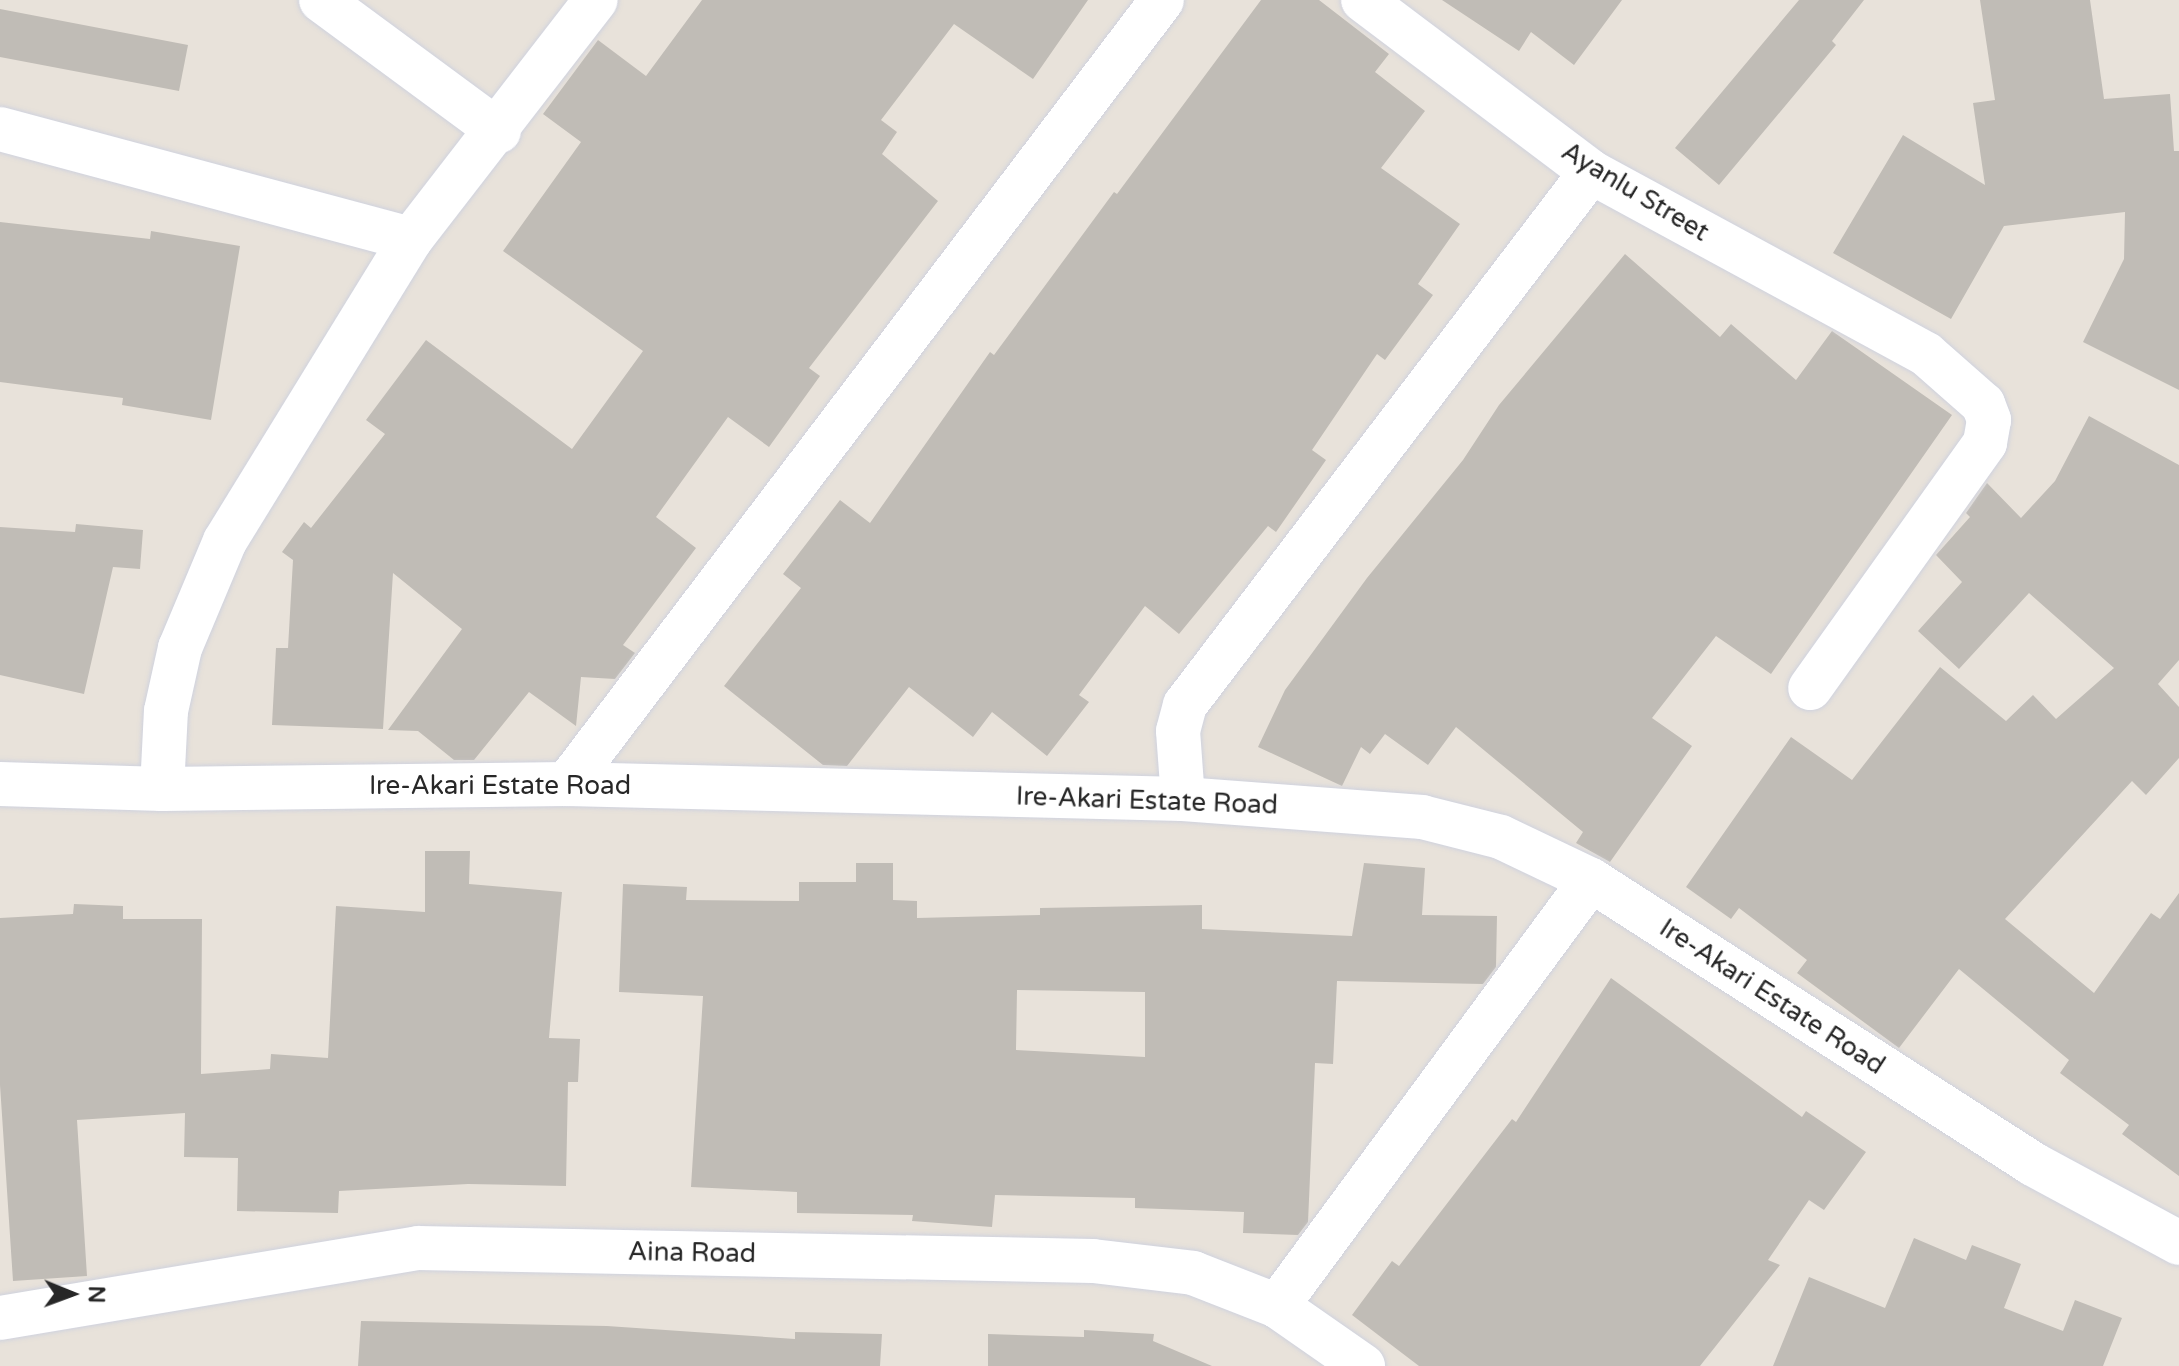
<!DOCTYPE html>
<html>
<head>
<meta charset="utf-8">
<style>
	body { margin:0 }
	#map { position:relative; width:2179px; height:1366px; overflow:hidden; background:#e8e2da; font-family:"Varela Round",sans-serif }
	div>[style] { position:absolute }
	.building>* { inset:0; background:#c0bcb6 }
	.roads { filter:drop-shadow(0 0 2px #cfd2de) drop-shadow(0 0 2px #cfd2de) }
	.minor>* { height:44px; margin:-22px; padding:0 22px; transform-origin:22px; border-radius:22px; background:#fff }
	span { translate:-50% -50%; white-space:nowrap; text-align:center; line-height:1.15; -webkit-text-stroke:8px #fff; paint-order:stroke }
	.street-label { font-size:26px; color:#272727 }
	.north { position:absolute; left:32px; top:1254px; width:80px; height:80px; -webkit-text-stroke:6px #fff; paint-order:stroke; rotate:91deg; font-size:22px; font-weight:700; line-height:32px; text-align:center; color:#272727 }
	.north::after { content:''; display:block; margin:auto; width:28px; height:36px; background:#272727; clip-path:polygon(50% 0,100% 100%,50% 72%,0 100%) }
</style>
</head>
<body>
<div id="map">
	<div class="building">
		<i style="clip-path:polygon(702px 0,1088px 0,1033px 79px,954px 24px,881px 120px,897px 132px,882px 154px,938px 201px,809px 368px,820px 376px,769px 447px,728px 417px,656px 517px,696px 548px,623px 645px,635px 653px,615px 679px,581px 677px,576px 726px,529px 692px,474px 760px,454px 760px,418px 731px,388px 730px,462px 629px,393px 573px,383px 729px,272px 725px,276px 648px,288px 648px,293px 560px,282px 552px,304px 522px,311px 528px,385px 434px,366px 420px,426px 340px,572px 449px,643px 351px,503px 251px,581px 142px,543px 114px,598px 40px,646px 76px)"></i>
		<i style="clip-path:polygon(1261px 0,1319px 0,1389px 54px,1375px 72px,1425px 111px,1381px 168px,1460px 224px,1418px 284px,1433px 295px,1385px 360px,1377px 354px,1312px 450px,1326px 460px,1276px 532px,1268px 526px,1179px 634px,1145px 606px,1079px 695px,1089px 702px,1047px 756px,992px 712px,973px 737px,909px 687px,847px 766px,823px 765px,724px 686px,801px 588px,783px 574px,840px 500px,870px 523px,990px 352px,994px 355px,1114px 192px,1117px 194px)"></i>
		<i style="clip-path:polygon(1442px 0,1622px 0,1574px 65px,1531px 32px,1519px 51px)"></i>
		<i style="clip-path:polygon(1799px 0,1864px 0,1832px 41px,1836px 45px,1719px 185px,1675px 148px)"></i>
		<i style="clip-path:polygon(1980px 0,2090px 0,2104px 99px,2170px 94px,2174px 151px,2179px 151px,2179px 390px,2083px 342px,2124px 259px,2125px 212px,2004px 226px,1951px 319px,1833px 253px,1903px 135px,1985px 185px,1973px 103px,1995px 100px)"></i>
		<i style="clip-path:polygon(0 9px,188px 45px,179px 91px,0 57px)"></i>
		<i style="clip-path:polygon(0 222px,150px 239px,151px 231px,240px 246px,211px 420px,122px 405px,123px 398px,0 382px)"></i>
		<i style="clip-path:polygon(1625px 254px,1720px 337px,1731px 324px,1796px 380px,1832px 331px,1952px 415px,1771px 674px,1716px 636px,1652px 718px,1692px 746px,1610px 862px,1576px 843px,1583px 832px,1456px 727px,1428px 765px,1385px 734px,1370px 754px,1361px 747px,1342px 786px,1258px 747px,1285px 690px,1367px 578px,1463px 460px,1499px 405px)"></i>
		<i style="clip-path:polygon(2089px 416px,2179px 465px,2179px 660px,2158px 684px,2179px 707px,2179px 758px,2146px 795px,2132px 781px,2005px 919px,2094px 993px,2151px 913px,2160px 919px,2179px 893px,2179px 1176px,2122px 1134px,2129px 1125px,2060px 1073px,2069px 1060px,1959px 969px,1899px 1048px,1797px 973px,1807px 960px,1739px 908px,1731px 919px,1686px 887px,1791px 737px,1852px 780px,1940px 667px,2006px 721px,2033px 695px,2056px 719px,2114px 668px,2029px 593px,1959px 669px,1918px 631px,1962px 582px,1936px 555px,1970px 517px,1966px 513px,1987px 483px,2021px 518px,2055px 481px)"></i>
		<i style="clip-path:polygon(76px 524px,143px 530px,140px 569px,113px 567px,84px 694px,0 675px,0 527px,75px 532px)"></i>
		<i style="clip-path:polygon(425px 851px,470px 851px,469px 884px,562px 892px,549px 1038px,580px 1039px,578px 1082px,568px 1082px,566px 1186px,468px 1184px,339px 1191px,338px 1213px,237px 1211px,238px 1158px,184px 1157px,185px 1113px,77px 1120px,87px 1276px,13px 1281px,0 1085px,0 918px,73px 914px,74px 904px,123px 906px,123px 919px,202px 919px,201px 1074px,270px 1069px,271px 1054px,328px 1058px,336px 906px,425px 912px)"></i>
		<i style="clip-path:polygon(evenodd,856px 863px,893px 863px,893px 900px,917px 901px,917px 918px,1040px 915px,1040px 908px,1202px 905px,1202px 929px,1352px 936px,1364px 863px,1425px 868px,1422px 915px,1497px 916px,1496px 967px,1483px 984px,1337px 981px,1333px 1064px,1315px 1063px,1308px 1222px,1298px 1235px,1243px 1233px,1244px 1212px,1135px 1208px,1135px 1198px,995px 1195px,992px 1227px,912px 1221px,913px 1215px,797px 1213px,797px 1192px,691px 1187px,703px 996px,619px 992px,623px 884px,687px 887px,686px 900px,799px 901px,799px 882px,856px 882px,856px 863px,1017px 990px,1145px 992px,1145px 1057px,1016px 1050px,1017px 990px)"></i>
		<i style="clip-path:polygon(1611px 978px,1802px 1117px,1806px 1111px,1866px 1152px,1824px 1210px,1809px 1200px,1768px 1260px,1780px 1265px,1700px 1366px,1419px 1366px,1352px 1315px,1392px 1261px,1399px 1266px,1512px 1119px,1516px 1122px)"></i>
		<i style="clip-path:polygon(1914px 1238px,1966px 1260px,1972px 1245px,2021px 1264px,2004px 1308px,2063px 1331px,2075px 1300px,2122px 1318px,2103px 1366px,1773px 1366px,1809px 1277px,1885px 1308px)"></i>
		<i style="clip-path:polygon(361px 1321px,607px 1326px,795px 1339px,795px 1332px,882px 1334px,880px 1366px,358px 1366px)"></i>
		<i style="clip-path:polygon(1084px 1330px,1154px 1334px,1153px 1341px,1212px 1366px,988px 1366px,988px 1334px,1084px 1337px)"></i>
	</div>
	<div class="roads">
		<div class="minor">
			<i style="left:321px;top:0;width:221px;rotate:36.4deg"></i>
			<i style="left:1363px;top:0;width:286px;rotate:37deg"></i>
			<i style="left:1591px;top:172px;width:381px;rotate:28.5deg"></i>
			<i style="left:1926px;top:354px;width:76px;rotate:41.3deg"></i>
			<i style="left:1983px;top:404px;width:17px;rotate:69deg"></i>
			<i style="left:1989px;top:420px;width:23px;rotate:100deg"></i>
			<i style="left:1985px;top:443px;width:301px;rotate:125.5deg"></i>
			<i style="left:0;top:129px;width:425px;rotate:15deg"></i>
			<i style="left:0;top:784px;width:162px;rotate:1.8deg"></i>
			<i style="left:162px;top:789px;width:405px;rotate:-0.7deg"></i>
			<i style="left:567px;top:784px;width:616px;rotate:1.39deg"></i>
			<i style="left:1183px;top:799px;width:240px;rotate:4.3deg"></i>
			<i style="left:1422px;top:817px;width:81px;rotate:14.2deg"></i>
			<i style="left:1501px;top:837px;width:100px;rotate:25.5deg"></i>
			<i style="left:1591px;top:880px;width:525px;rotate:32.72deg"></i>
			<i style="left:2033px;top:1164px;width:166px;rotate:28.4deg"></i>
			<i style="left:567px;top:784px;width:984px;rotate:-52.8deg"></i>
			<i style="left:162px;top:789px;width:78px;rotate:-87.1deg"></i>
			<i style="left:166px;top:711px;width:65px;rotate:-77.5deg"></i>
			<i style="left:180px;top:648px;width:116px;rotate:-67.2deg"></i>
			<i style="left:225px;top:541px;width:355px;rotate:-58.4deg"></i>
			<i style="left:411px;top:239px;width:302px;rotate:-52.3deg"></i>
			<i style="left:1183px;top:799px;width:68px;rotate:-94.2deg"></i>
			<i style="left:1178px;top:731px;width:27px;rotate:-75deg"></i>
			<i style="left:1185px;top:705px;width:670px;rotate:-52.7deg"></i>
			<i style="left:1277px;top:1306px;width:529px;rotate:-53.61deg"></i>
			<i style="left:0;top:1318px;width:424px;rotate:-9.5deg"></i>
			<i style="left:418px;top:1248px;width:675px;rotate:1.1deg"></i>
			<i style="left:1093px;top:1261px;width:101px;rotate:6.8deg"></i>
			<i style="left:1193px;top:1273px;width:90px;rotate:21.4deg"></i>
			<i style="left:1277px;top:1306px;width:105px;rotate:34.9deg"></i>
		</div>
	</div>
	<div class="street-label">
		<span style="left:1635px;top:192px;rotate:31deg">Ayanlu Street</span>
		<span style="left:500px;top:786px">Ire-Akari Estate Road</span>
		<span style="left:1147px;top:801px;rotate:2deg">Ire-Akari Estate Road</span>
		<span style="left:1772px;top:997px;rotate:33deg">Ire-Akari Estate Road</span>
		<span style="left:692px;top:1253px;rotate:1deg">Aina Road</span>
	</div>
	<div class="north">N</div>
</div>
</body>
</html>
